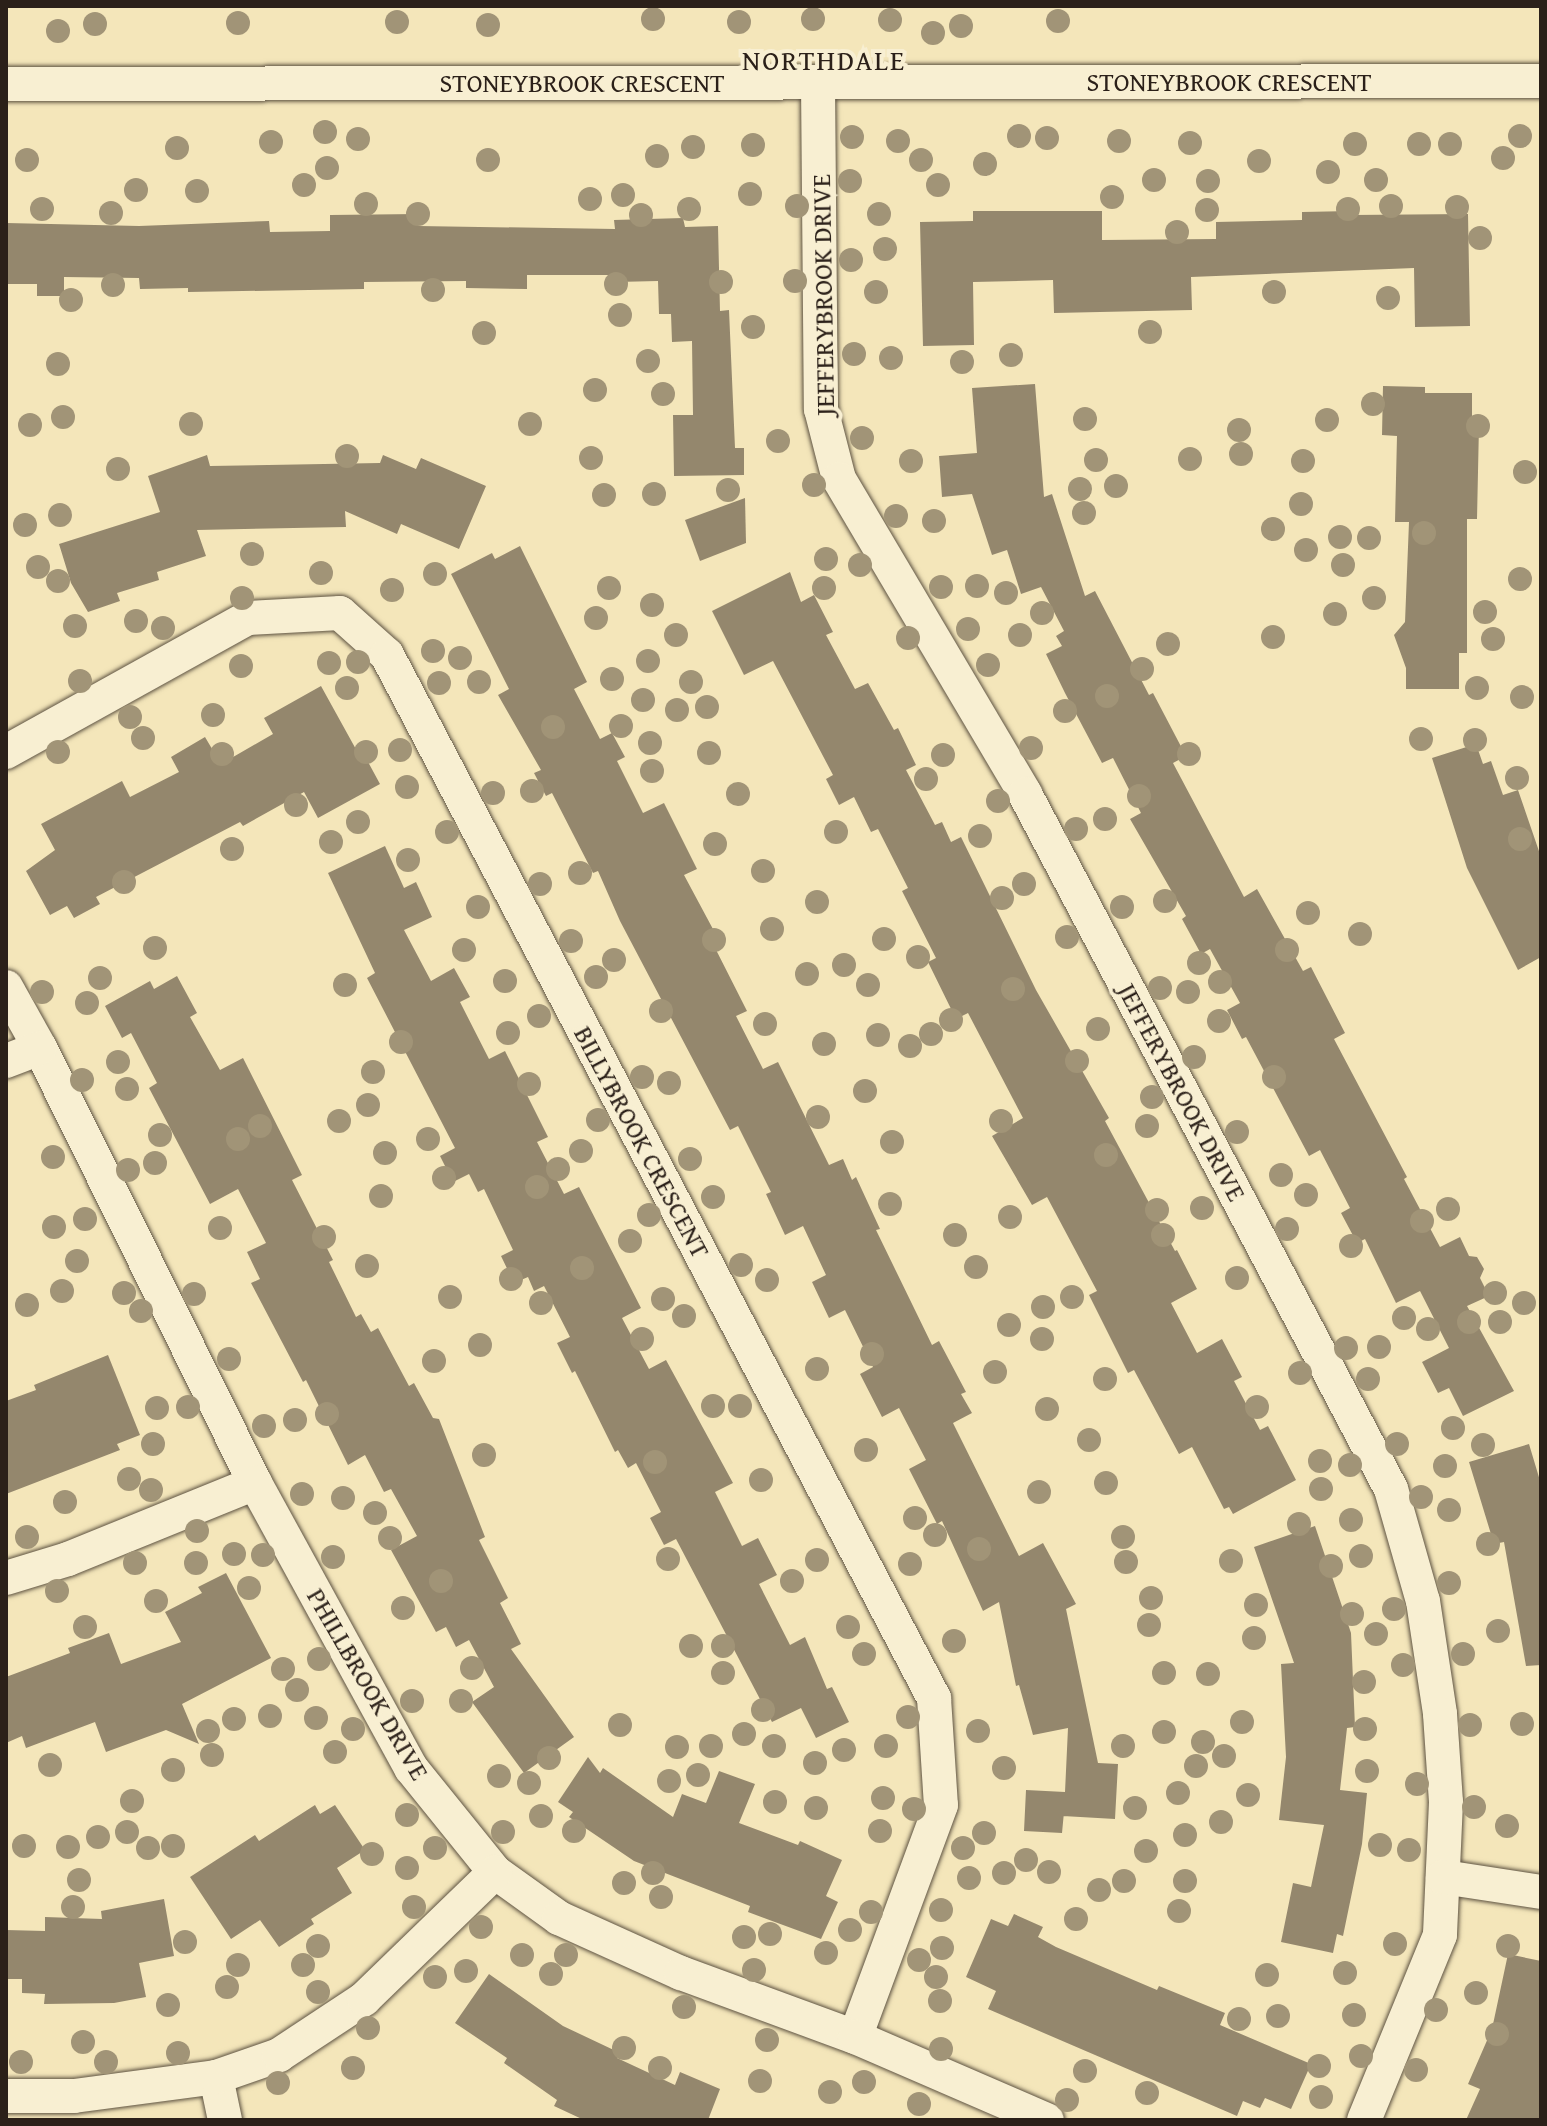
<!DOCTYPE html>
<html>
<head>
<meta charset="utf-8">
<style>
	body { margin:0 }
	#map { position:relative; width:1547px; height:2126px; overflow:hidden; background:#f4e6ba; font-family:"Gentium Book Plus",serif }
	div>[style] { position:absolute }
	.building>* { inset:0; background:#94876d }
	.roads { filter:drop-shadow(0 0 2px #5d5241) drop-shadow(0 0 2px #5d5241) }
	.minor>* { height:34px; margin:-17px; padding:0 17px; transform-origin:17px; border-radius:17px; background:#f8efd2 }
	.trees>* { width:24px; height:24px; margin:-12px; border-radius:50%; background:#a19477 }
	span { translate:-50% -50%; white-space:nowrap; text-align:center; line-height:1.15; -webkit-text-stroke:8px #f8efd2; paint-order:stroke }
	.street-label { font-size:26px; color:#2b2019 }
	.neighbourhood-label { font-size:28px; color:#2b2019; letter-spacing:2px }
	.frame { position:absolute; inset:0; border:8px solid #2b2019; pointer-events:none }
</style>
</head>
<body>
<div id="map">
	<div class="building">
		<i style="clip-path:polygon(973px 211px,1102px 211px,1102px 240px,1216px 239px,1216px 222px,1302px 220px,1302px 212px,1352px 211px,1352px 215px,1468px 214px,1470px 326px,1415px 327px,1414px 268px,1191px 277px,1192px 310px,1054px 313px,1053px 280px,973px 282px,974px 345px,923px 346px,920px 222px,973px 221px)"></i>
		<i style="clip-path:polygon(418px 214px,418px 226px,615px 229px,614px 220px,683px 218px,685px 227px,718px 226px,720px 311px,729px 310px,735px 448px,744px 448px,744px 475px,674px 476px,673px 415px,693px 415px,692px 341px,672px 342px,671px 314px,659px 314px,658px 281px,616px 282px,616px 275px,527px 275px,527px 289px,466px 288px,466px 281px,364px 282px,364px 289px,188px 292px,188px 288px,140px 289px,139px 278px,64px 277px,64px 296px,37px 296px,37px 284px,6px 284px,6px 223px,139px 226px,269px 221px,270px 232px,330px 231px,330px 215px)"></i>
		<i style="clip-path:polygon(1035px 384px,1044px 497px,1052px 494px,1085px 596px,1095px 591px,1149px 695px,1153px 693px,1186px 756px,1173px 763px,1244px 897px,1257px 889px,1303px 971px,1311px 967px,1345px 1033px,1334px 1039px,1407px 1177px,1404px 1179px,1440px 1247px,1460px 1237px,1469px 1256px,1477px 1257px,1484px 1269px,1480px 1278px,1489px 1296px,1467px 1306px,1514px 1391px,1463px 1416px,1449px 1388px,1438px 1393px,1422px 1362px,1449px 1348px,1420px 1291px,1396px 1303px,1365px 1239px,1357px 1243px,1341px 1213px,1350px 1208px,1320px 1150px,1309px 1156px,1246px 1037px,1242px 1039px,1227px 1010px,1240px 1003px,1210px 949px,1201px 954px,1182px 919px,1186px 916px,1130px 819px,1141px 813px,1113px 758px,1102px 763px,1065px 693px,1046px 654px,1062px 646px,1056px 636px,1064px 631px,1041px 587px,1021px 594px,1007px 550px,992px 555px,972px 494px,942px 497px,939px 456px,977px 453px,972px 388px)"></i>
		<i style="clip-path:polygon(1383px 386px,1425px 387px,1425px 393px,1472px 393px,1472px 425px,1479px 425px,1477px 519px,1467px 519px,1467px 653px,1459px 653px,1459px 689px,1406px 689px,1406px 668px,1394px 635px,1405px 622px,1409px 522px,1395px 522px,1397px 436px,1382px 435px)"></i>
		<i style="clip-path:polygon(207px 455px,210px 466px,380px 463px,383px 455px,416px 469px,421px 458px,486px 486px,459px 549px,401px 524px,397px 534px,345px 511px,346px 527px,197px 530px,206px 556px,157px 572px,159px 580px,117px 593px,120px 601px,88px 612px,71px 583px,59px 544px,160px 512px,148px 476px)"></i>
		<i style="clip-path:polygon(745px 498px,746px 543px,700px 561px,685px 520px)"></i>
		<i style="clip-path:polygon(520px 546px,587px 682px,574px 689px,600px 739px,612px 733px,625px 757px,617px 761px,643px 813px,664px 803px,697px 869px,684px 875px,714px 931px,708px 934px,747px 1011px,736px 1016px,763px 1069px,778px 1062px,829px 1165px,843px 1159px,852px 1180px,856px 1177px,880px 1229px,876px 1230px,932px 1345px,939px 1341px,966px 1392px,961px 1394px,972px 1413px,953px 1423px,1019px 1556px,1043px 1543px,1076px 1604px,1066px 1609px,1098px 1763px,1118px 1764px,1115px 1819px,1063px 1816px,1064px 1812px,1062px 1833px,1024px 1831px,1026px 1790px,1065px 1792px,1068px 1728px,1033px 1735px,1019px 1685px,1016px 1686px,999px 1602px,983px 1611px,942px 1521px,937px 1524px,909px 1469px,926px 1460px,899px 1408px,882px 1417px,860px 1374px,873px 1367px,845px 1310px,829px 1318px,812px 1282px,826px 1275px,803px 1226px,785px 1235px,766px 1194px,771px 1192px,738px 1126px,730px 1130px,620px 921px,598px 871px,593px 873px,552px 793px,546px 796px,534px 773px,541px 770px,498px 695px,509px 689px,451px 574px,492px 553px,495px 559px)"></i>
		<i style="clip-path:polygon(790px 572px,801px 602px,814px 595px,833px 632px,826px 635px,855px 689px,868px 683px,894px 730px,898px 728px,916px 765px,906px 770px,935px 825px,942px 822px,951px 842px,961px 837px,1036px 990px,1109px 1118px,1105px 1121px,1175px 1251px,1177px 1250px,1197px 1289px,1171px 1303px,1197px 1353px,1222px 1339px,1242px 1377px,1234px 1381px,1260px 1430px,1268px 1426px,1296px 1480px,1233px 1514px,1229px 1507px,1224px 1509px,1192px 1447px,1179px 1454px,1134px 1370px,1128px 1373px,1089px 1295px,1097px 1291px,1047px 1197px,1032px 1205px,992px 1136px,1023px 1118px,968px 1013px,956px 1019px,928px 962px,936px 958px,902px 891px,908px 888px,878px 829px,871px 832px,854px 797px,839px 805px,826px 779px,833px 775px,773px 661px,744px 675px,712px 611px)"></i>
		<i style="clip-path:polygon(321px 686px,363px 762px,367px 760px,380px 784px,318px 818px,304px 792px,243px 826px,240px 822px,96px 897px,100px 904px,74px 918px,67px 906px,50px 915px,26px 871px,55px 850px,41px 824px,122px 781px,130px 797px,179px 772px,171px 757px,205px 737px,221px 764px,273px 734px,264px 718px)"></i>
		<i style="clip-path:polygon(1476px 744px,1483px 764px,1491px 761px,1503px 795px,1518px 790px,1541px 857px,1541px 957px,1518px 970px,1467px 868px,1432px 758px)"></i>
		<i style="clip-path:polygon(385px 846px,404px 888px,416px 882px,432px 917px,404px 930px,431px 981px,454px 968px,470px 997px,460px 1002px,489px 1059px,505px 1051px,548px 1137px,537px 1142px,564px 1194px,579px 1187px,641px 1308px,622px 1318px,649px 1369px,666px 1360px,733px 1483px,715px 1492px,742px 1546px,758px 1538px,777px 1575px,759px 1584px,790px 1645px,805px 1637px,827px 1689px,832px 1687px,849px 1722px,816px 1738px,801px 1708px,772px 1722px,676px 1539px,664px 1545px,650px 1518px,661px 1512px,636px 1463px,628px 1468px,618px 1450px,615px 1452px,575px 1371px,572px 1373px,557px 1343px,570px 1337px,544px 1286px,534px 1291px,528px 1277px,514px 1283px,501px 1256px,513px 1250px,484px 1189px,478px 1192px,469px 1174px,453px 1182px,440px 1156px,455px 1148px,367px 978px,375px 973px,328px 873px)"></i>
		<i style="clip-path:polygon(177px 976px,197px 1013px,190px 1017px,220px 1070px,243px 1058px,302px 1175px,292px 1180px,333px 1260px,329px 1262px,356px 1317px,361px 1314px,371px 1332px,378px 1328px,409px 1386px,414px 1383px,433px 1418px,439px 1419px,485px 1537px,479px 1540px,508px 1598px,500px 1603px,521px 1644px,511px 1649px,574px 1737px,524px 1773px,472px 1702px,494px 1687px,469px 1640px,456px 1647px,446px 1627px,436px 1632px,391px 1550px,417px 1536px,391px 1489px,384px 1492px,365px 1455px,348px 1465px,306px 1380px,303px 1382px,251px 1283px,260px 1279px,247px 1252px,266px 1243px,238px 1189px,210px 1204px,149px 1088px,157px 1083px,131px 1033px,122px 1038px,105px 1006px,150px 981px,154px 989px)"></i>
		<i style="clip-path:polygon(108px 1355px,140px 1435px,117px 1444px,120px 1450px,6px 1494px,6px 1401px,36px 1390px,34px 1385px)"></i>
		<i style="clip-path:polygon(1529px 1444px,1541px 1484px,1541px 1665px,1526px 1666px,1504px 1542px,1494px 1544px,1469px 1462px)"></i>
		<i style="clip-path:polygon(1315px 1526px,1351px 1633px,1355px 1727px,1347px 1728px,1340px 1790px,1367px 1793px,1362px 1844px,1343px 1936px,1337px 1934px,1333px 1953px,1281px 1942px,1293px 1883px,1311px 1887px,1324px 1825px,1279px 1820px,1286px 1757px,1281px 1664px,1294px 1663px,1254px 1547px)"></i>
		<i style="clip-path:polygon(226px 1573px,271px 1658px,182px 1704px,199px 1744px,166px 1730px,106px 1752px,95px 1722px,26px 1748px,22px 1736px,6px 1743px,6px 1677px,70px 1653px,68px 1648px,109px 1633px,121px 1664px,181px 1642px,165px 1612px,202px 1593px,198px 1587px)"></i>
		<i style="clip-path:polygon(588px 1757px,600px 1773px,603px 1768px,673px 1817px,682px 1794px,706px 1803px,719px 1771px,755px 1784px,739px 1823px,798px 1845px,800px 1841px,842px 1860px,826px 1896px,838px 1902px,821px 1939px,748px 1912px,750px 1906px,634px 1861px,569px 1817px,573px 1812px,558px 1802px)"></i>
		<i style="clip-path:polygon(315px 1805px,320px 1814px,335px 1805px,365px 1850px,337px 1868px,352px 1893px,311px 1919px,314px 1924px,279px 1947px,260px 1920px,231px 1939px,190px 1877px,255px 1835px,259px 1841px)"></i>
		<i style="clip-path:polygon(164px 1899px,174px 1956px,139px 1963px,146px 1997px,114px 2003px,44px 2004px,45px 1994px,22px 1993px,22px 1979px,6px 1979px,6px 1930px,45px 1931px,45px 1917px,102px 1919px,101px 1911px)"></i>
		<i style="clip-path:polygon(1014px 1914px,1043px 1927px,1038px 1937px,1056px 1947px,1157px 1990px,1159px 1986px,1225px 2013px,1220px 2025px,1311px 2064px,1291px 2109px,1265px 2098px,1260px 2108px,1243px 2101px,1237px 2116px,988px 2009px,996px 1991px,966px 1977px,991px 1919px,1008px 1926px)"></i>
		<i style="clip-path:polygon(1508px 1954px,1541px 1961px,1541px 2120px,1466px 2120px,1480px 2089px,1468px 2084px,1492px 2029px)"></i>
		<i style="clip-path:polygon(489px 1974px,563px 2026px,618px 2052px,617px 2058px,675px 2085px,680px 2072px,720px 2089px,708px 2120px,584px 2120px,554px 2106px,557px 2100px,504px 2063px,507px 2058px,455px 2023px)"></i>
	</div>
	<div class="roads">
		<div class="minor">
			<i style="left:818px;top:83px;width:326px;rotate:89.5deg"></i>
			<i style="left:821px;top:409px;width:72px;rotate:75.6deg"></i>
			<i style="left:839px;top:479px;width:366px;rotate:59.4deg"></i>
			<i style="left:1025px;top:794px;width:785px;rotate:62.23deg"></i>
			<i style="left:1391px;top:1489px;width:116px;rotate:74.1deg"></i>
			<i style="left:1423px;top:1601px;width:114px;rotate:81.4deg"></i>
			<i style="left:1440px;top:1714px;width:88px;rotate:86.1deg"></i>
			<i style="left:1446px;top:1802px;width:133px;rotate:92.6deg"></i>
			<i style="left:1440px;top:1935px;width:200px;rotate:112.3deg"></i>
			<i style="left:6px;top:84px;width:1535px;rotate:-0.11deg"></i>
			<i style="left:6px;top:752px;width:277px;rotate:-29deg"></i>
			<i style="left:248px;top:618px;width:92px;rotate:-3.1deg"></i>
			<i style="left:340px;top:613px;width:63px;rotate:41.8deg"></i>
			<i style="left:387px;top:655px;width:1178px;rotate:62.33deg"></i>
			<i style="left:934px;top:1698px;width:107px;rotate:86.3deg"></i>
			<i style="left:941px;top:1805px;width:247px;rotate:110.3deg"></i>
			<i style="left:6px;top:987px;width:70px;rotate:60.9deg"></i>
			<i style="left:40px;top:1048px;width:485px;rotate:63.7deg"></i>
			<i style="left:255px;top:1483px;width:325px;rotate:61.3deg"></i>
			<i style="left:411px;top:1768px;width:134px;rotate:51.1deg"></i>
			<i style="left:495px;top:1872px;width:79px;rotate:35.7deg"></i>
			<i style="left:559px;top:1918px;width:134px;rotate:24.3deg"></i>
			<i style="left:681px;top:1973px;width:185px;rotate:20.2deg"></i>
			<i style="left:855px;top:2037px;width:209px;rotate:23.4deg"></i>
			<i style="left:6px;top:1061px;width:36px;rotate:-21deg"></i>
			<i style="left:6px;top:1578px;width:65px;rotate:-17deg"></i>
			<i style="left:68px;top:1559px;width:202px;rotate:-22.1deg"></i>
			<i style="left:1443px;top:1877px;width:99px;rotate:8.7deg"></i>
			<i style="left:216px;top:2077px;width:44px;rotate:78.2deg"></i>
			<i style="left:6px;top:2096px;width:68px"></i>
			<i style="left:74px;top:2096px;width:143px;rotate:-7.6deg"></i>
			<i style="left:216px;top:2077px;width:67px;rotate:-19.2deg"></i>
			<i style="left:279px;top:2055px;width:102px;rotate:-33.4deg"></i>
			<i style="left:364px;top:1999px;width:182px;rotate:-44.1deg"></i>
		</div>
	</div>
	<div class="trees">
		<i style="left:653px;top:19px"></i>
		<i style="left:813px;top:19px"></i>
		<i style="left:890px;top:20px"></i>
		<i style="left:1058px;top:21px"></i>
		<i style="left:397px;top:22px"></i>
		<i style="left:739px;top:22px"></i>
		<i style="left:238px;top:23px"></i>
		<i style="left:95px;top:24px"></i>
		<i style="left:488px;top:25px"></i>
		<i style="left:961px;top:26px"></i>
		<i style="left:58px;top:31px"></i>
		<i style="left:933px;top:33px"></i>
		<i style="left:325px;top:132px"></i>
		<i style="left:1019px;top:136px"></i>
		<i style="left:1520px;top:136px"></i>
		<i style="left:852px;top:137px"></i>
		<i style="left:1047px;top:138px"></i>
		<i style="left:358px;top:139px"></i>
		<i style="left:898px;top:141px"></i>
		<i style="left:1119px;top:141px"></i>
		<i style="left:271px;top:142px"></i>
		<i style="left:1190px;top:143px"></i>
		<i style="left:1355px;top:144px"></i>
		<i style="left:1419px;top:144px"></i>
		<i style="left:1450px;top:144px"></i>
		<i style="left:753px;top:145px"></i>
		<i style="left:693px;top:147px"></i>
		<i style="left:177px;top:148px"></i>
		<i style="left:657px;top:156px"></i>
		<i style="left:1503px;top:158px"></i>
		<i style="left:27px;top:160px"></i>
		<i style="left:488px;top:160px"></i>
		<i style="left:921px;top:160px"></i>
		<i style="left:1259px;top:161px"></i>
		<i style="left:985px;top:164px"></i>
		<i style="left:327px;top:168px"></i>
		<i style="left:1328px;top:172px"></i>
		<i style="left:1154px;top:180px"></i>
		<i style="left:1376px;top:180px"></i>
		<i style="left:850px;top:181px"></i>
		<i style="left:1208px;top:181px"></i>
		<i style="left:304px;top:185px"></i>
		<i style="left:938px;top:185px"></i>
		<i style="left:136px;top:190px"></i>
		<i style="left:197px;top:191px"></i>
		<i style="left:750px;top:194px"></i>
		<i style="left:623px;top:195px"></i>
		<i style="left:1112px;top:197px"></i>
		<i style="left:590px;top:199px"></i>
		<i style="left:366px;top:204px"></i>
		<i style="left:797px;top:206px"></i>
		<i style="left:1391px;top:206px"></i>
		<i style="left:1457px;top:207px"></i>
		<i style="left:42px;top:209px"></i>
		<i style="left:689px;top:209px"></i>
		<i style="left:1348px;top:209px"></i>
		<i style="left:1207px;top:210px"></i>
		<i style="left:111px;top:213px"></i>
		<i style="left:418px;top:214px"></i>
		<i style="left:879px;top:214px"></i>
		<i style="left:641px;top:215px"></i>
		<i style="left:1177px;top:232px"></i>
		<i style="left:1480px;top:238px"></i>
		<i style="left:885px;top:249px"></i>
		<i style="left:851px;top:260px"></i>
		<i style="left:795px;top:281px"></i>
		<i style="left:721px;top:282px"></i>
		<i style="left:616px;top:284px"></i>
		<i style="left:113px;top:285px"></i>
		<i style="left:433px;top:290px"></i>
		<i style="left:876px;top:292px"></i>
		<i style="left:1274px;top:292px"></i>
		<i style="left:1388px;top:298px"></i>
		<i style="left:71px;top:300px"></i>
		<i style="left:620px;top:315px"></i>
		<i style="left:753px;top:327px"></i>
		<i style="left:1150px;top:332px"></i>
		<i style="left:484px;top:333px"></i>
		<i style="left:854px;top:354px"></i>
		<i style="left:1011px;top:355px"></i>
		<i style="left:891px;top:358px"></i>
		<i style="left:648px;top:361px"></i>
		<i style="left:962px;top:362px"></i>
		<i style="left:58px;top:364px"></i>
		<i style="left:595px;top:390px"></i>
		<i style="left:663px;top:394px"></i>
		<i style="left:1373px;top:404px"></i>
		<i style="left:63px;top:417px"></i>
		<i style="left:1085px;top:419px"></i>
		<i style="left:1327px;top:420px"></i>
		<i style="left:191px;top:424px"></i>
		<i style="left:530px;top:424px"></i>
		<i style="left:30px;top:425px"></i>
		<i style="left:1478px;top:426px"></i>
		<i style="left:1239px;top:430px"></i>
		<i style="left:862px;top:438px"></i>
		<i style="left:778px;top:441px"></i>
		<i style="left:1241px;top:454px"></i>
		<i style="left:347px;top:456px"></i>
		<i style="left:591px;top:458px"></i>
		<i style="left:1190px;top:459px"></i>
		<i style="left:1096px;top:460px"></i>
		<i style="left:911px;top:461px"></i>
		<i style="left:1303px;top:461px"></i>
		<i style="left:118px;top:469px"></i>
		<i style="left:1525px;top:472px"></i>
		<i style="left:814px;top:485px"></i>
		<i style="left:1116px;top:486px"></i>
		<i style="left:1080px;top:489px"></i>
		<i style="left:728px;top:490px"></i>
		<i style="left:654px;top:494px"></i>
		<i style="left:604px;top:495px"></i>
		<i style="left:1301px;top:504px"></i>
		<i style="left:1084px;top:513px"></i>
		<i style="left:60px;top:515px"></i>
		<i style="left:896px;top:516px"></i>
		<i style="left:934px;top:521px"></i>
		<i style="left:25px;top:525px"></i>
		<i style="left:1273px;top:529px"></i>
		<i style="left:1424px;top:533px"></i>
		<i style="left:1340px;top:537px"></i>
		<i style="left:1369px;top:538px"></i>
		<i style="left:1306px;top:550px"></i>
		<i style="left:252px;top:554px"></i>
		<i style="left:826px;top:559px"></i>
		<i style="left:860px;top:565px"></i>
		<i style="left:1343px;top:565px"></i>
		<i style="left:38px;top:567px"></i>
		<i style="left:321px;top:573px"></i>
		<i style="left:435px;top:574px"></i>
		<i style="left:1520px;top:579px"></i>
		<i style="left:58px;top:581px"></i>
		<i style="left:977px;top:586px"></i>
		<i style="left:941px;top:587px"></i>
		<i style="left:609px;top:588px"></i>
		<i style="left:824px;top:588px"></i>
		<i style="left:392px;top:590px"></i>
		<i style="left:1006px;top:593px"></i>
		<i style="left:242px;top:598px"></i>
		<i style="left:1374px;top:598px"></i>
		<i style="left:652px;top:605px"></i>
		<i style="left:1485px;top:612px"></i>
		<i style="left:1042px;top:613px"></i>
		<i style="left:1335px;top:614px"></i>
		<i style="left:596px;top:618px"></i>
		<i style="left:136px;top:621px"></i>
		<i style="left:75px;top:626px"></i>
		<i style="left:163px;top:628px"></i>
		<i style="left:968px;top:629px"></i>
		<i style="left:676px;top:635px"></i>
		<i style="left:1020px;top:635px"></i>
		<i style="left:1273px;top:637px"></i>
		<i style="left:908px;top:638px"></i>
		<i style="left:1493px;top:639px"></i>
		<i style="left:1168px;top:644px"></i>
		<i style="left:433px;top:651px"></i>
		<i style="left:460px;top:658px"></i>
		<i style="left:648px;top:661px"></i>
		<i style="left:358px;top:662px"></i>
		<i style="left:329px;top:663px"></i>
		<i style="left:988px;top:665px"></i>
		<i style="left:241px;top:666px"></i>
		<i style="left:1142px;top:669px"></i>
		<i style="left:612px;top:679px"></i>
		<i style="left:80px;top:681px"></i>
		<i style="left:479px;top:682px"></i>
		<i style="left:691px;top:682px"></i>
		<i style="left:439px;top:683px"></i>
		<i style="left:347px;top:688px"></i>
		<i style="left:1477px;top:688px"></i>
		<i style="left:1107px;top:696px"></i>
		<i style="left:1522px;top:697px"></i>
		<i style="left:643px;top:700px"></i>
		<i style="left:707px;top:707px"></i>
		<i style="left:677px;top:710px"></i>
		<i style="left:1065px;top:711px"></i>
		<i style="left:213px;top:715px"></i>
		<i style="left:130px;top:717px"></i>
		<i style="left:621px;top:726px"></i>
		<i style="left:553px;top:727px"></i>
		<i style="left:143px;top:738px"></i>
		<i style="left:1421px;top:739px"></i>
		<i style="left:1475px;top:740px"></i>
		<i style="left:650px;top:743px"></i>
		<i style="left:1031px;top:748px"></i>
		<i style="left:400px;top:750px"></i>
		<i style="left:58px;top:752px"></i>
		<i style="left:366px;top:752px"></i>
		<i style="left:709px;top:753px"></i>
		<i style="left:222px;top:754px"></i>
		<i style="left:1189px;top:754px"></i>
		<i style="left:943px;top:755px"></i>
		<i style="left:652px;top:771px"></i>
		<i style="left:1517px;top:778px"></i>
		<i style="left:926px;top:779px"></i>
		<i style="left:407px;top:787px"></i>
		<i style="left:532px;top:791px"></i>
		<i style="left:493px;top:793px"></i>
		<i style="left:738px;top:794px"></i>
		<i style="left:1139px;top:796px"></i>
		<i style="left:998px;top:801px"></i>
		<i style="left:296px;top:805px"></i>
		<i style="left:1105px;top:819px"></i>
		<i style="left:358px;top:822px"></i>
		<i style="left:1076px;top:829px"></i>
		<i style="left:447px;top:832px"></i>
		<i style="left:836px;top:832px"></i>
		<i style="left:980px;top:836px"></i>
		<i style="left:1520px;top:839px"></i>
		<i style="left:331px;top:842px"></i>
		<i style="left:715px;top:844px"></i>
		<i style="left:232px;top:849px"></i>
		<i style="left:408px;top:860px"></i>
		<i style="left:763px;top:871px"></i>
		<i style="left:580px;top:873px"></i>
		<i style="left:124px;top:882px"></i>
		<i style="left:540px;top:884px"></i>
		<i style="left:1024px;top:884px"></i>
		<i style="left:1002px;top:898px"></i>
		<i style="left:1165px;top:901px"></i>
		<i style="left:817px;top:902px"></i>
		<i style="left:478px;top:907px"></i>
		<i style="left:1122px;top:907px"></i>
		<i style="left:1308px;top:913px"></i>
		<i style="left:772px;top:929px"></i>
		<i style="left:1360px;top:934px"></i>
		<i style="left:1067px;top:937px"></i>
		<i style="left:884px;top:939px"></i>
		<i style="left:714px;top:940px"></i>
		<i style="left:571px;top:941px"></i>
		<i style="left:155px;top:948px"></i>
		<i style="left:464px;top:950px"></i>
		<i style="left:1287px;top:950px"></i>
		<i style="left:918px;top:957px"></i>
		<i style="left:614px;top:960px"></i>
		<i style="left:1199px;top:963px"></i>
		<i style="left:844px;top:965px"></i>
		<i style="left:807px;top:974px"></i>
		<i style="left:596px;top:977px"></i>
		<i style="left:100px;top:978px"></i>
		<i style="left:505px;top:981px"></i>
		<i style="left:1220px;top:982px"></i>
		<i style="left:345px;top:985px"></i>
		<i style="left:868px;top:985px"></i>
		<i style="left:1160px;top:988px"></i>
		<i style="left:1013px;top:989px"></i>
		<i style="left:42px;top:992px"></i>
		<i style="left:1188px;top:992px"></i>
		<i style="left:87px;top:1003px"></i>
		<i style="left:661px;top:1011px"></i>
		<i style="left:539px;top:1016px"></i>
		<i style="left:951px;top:1020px"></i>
		<i style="left:1219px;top:1021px"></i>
		<i style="left:765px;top:1024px"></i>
		<i style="left:1098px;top:1029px"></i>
		<i style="left:508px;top:1033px"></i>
		<i style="left:931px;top:1034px"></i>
		<i style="left:878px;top:1035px"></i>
		<i style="left:401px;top:1042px"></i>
		<i style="left:824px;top:1044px"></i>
		<i style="left:910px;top:1046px"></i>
		<i style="left:1194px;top:1057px"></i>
		<i style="left:1077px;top:1061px"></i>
		<i style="left:118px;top:1062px"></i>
		<i style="left:373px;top:1072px"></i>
		<i style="left:642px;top:1077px"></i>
		<i style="left:1274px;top:1077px"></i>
		<i style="left:82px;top:1080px"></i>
		<i style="left:669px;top:1083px"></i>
		<i style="left:529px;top:1084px"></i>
		<i style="left:127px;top:1089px"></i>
		<i style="left:865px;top:1091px"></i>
		<i style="left:1152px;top:1097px"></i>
		<i style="left:368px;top:1105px"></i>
		<i style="left:818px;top:1117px"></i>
		<i style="left:598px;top:1120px"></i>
		<i style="left:339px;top:1121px"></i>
		<i style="left:1001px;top:1121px"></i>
		<i style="left:260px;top:1126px"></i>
		<i style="left:1147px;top:1126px"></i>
		<i style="left:1237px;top:1132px"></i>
		<i style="left:160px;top:1135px"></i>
		<i style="left:238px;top:1139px"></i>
		<i style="left:428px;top:1139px"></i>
		<i style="left:892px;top:1142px"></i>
		<i style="left:581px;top:1151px"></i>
		<i style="left:385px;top:1153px"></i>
		<i style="left:1106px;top:1155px"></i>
		<i style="left:53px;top:1157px"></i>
		<i style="left:690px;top:1159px"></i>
		<i style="left:155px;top:1163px"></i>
		<i style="left:558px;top:1169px"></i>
		<i style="left:128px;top:1170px"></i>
		<i style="left:1281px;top:1175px"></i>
		<i style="left:444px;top:1178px"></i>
		<i style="left:537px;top:1187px"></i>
		<i style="left:1306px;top:1195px"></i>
		<i style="left:381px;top:1196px"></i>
		<i style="left:713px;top:1197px"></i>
		<i style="left:890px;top:1204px"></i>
		<i style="left:1202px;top:1208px"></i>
		<i style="left:1448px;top:1209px"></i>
		<i style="left:1157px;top:1210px"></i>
		<i style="left:649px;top:1215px"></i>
		<i style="left:1010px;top:1217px"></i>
		<i style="left:85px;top:1219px"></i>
		<i style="left:1422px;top:1221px"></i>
		<i style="left:54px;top:1227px"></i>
		<i style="left:220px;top:1228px"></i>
		<i style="left:1287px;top:1229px"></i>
		<i style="left:955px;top:1235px"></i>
		<i style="left:1163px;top:1235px"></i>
		<i style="left:324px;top:1237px"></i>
		<i style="left:630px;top:1241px"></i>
		<i style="left:1351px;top:1246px"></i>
		<i style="left:77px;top:1261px"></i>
		<i style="left:741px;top:1265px"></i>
		<i style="left:367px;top:1266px"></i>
		<i style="left:976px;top:1267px"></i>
		<i style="left:582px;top:1268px"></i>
		<i style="left:1237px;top:1278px"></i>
		<i style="left:511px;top:1279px"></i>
		<i style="left:767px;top:1280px"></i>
		<i style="left:62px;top:1291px"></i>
		<i style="left:124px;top:1293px"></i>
		<i style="left:1495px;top:1293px"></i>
		<i style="left:194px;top:1294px"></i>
		<i style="left:450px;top:1297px"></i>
		<i style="left:1072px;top:1297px"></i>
		<i style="left:663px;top:1299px"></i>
		<i style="left:541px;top:1303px"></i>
		<i style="left:1524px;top:1303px"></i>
		<i style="left:27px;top:1305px"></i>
		<i style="left:1043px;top:1307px"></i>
		<i style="left:141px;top:1311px"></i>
		<i style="left:684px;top:1316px"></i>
		<i style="left:1404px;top:1318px"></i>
		<i style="left:1469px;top:1322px"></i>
		<i style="left:1500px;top:1322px"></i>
		<i style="left:1009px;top:1325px"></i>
		<i style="left:1428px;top:1329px"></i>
		<i style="left:642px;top:1339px"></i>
		<i style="left:1042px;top:1339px"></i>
		<i style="left:480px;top:1345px"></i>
		<i style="left:1379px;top:1347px"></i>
		<i style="left:1346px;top:1348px"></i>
		<i style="left:872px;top:1354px"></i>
		<i style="left:229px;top:1359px"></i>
		<i style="left:434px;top:1361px"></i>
		<i style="left:817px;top:1369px"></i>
		<i style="left:995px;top:1372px"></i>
		<i style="left:1300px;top:1373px"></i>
		<i style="left:1105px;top:1379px"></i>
		<i style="left:1368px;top:1379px"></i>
		<i style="left:713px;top:1406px"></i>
		<i style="left:740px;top:1406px"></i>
		<i style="left:188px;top:1407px"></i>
		<i style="left:1257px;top:1407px"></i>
		<i style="left:157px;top:1408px"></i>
		<i style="left:1047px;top:1409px"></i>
		<i style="left:327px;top:1414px"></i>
		<i style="left:295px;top:1420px"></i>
		<i style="left:264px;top:1426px"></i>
		<i style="left:1453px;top:1428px"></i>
		<i style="left:1089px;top:1440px"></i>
		<i style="left:153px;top:1444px"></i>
		<i style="left:1397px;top:1444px"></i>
		<i style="left:1483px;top:1445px"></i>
		<i style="left:866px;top:1450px"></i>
		<i style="left:484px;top:1455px"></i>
		<i style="left:1320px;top:1461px"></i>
		<i style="left:655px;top:1462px"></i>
		<i style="left:1350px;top:1465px"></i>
		<i style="left:1445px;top:1466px"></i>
		<i style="left:129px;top:1479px"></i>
		<i style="left:761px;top:1480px"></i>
		<i style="left:1106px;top:1483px"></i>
		<i style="left:1321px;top:1489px"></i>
		<i style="left:151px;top:1490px"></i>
		<i style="left:1039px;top:1492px"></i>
		<i style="left:302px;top:1494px"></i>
		<i style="left:1421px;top:1497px"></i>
		<i style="left:343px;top:1498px"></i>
		<i style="left:65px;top:1502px"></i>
		<i style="left:1449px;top:1510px"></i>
		<i style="left:375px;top:1513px"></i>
		<i style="left:915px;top:1518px"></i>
		<i style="left:1351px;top:1520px"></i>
		<i style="left:1299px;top:1524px"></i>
		<i style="left:197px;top:1531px"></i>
		<i style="left:935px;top:1535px"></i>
		<i style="left:27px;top:1537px"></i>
		<i style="left:1123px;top:1537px"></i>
		<i style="left:390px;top:1538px"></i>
		<i style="left:1488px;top:1544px"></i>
		<i style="left:979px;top:1549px"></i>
		<i style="left:234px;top:1554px"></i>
		<i style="left:263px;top:1555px"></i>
		<i style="left:1361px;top:1556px"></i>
		<i style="left:333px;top:1557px"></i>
		<i style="left:668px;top:1559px"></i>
		<i style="left:817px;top:1560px"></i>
		<i style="left:1231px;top:1561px"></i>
		<i style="left:1126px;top:1562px"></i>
		<i style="left:135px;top:1563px"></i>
		<i style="left:196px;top:1563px"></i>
		<i style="left:910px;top:1564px"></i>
		<i style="left:1331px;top:1566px"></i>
		<i style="left:441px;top:1581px"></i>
		<i style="left:792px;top:1581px"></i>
		<i style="left:1449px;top:1583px"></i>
		<i style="left:249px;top:1588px"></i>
		<i style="left:57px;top:1591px"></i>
		<i style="left:1151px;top:1598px"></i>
		<i style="left:156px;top:1601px"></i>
		<i style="left:1256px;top:1605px"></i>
		<i style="left:403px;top:1608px"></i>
		<i style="left:1394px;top:1609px"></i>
		<i style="left:1352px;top:1614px"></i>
		<i style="left:1149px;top:1625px"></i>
		<i style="left:85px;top:1627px"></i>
		<i style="left:848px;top:1627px"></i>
		<i style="left:1498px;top:1631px"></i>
		<i style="left:1376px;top:1634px"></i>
		<i style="left:1254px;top:1638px"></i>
		<i style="left:954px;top:1641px"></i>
		<i style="left:691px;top:1646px"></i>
		<i style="left:723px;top:1646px"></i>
		<i style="left:864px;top:1654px"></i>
		<i style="left:1463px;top:1654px"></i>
		<i style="left:319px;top:1659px"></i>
		<i style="left:1403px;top:1665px"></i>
		<i style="left:472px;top:1668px"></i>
		<i style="left:283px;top:1669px"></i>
		<i style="left:723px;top:1673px"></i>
		<i style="left:1164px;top:1673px"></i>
		<i style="left:1208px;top:1674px"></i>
		<i style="left:1364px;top:1682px"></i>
		<i style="left:297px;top:1690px"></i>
		<i style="left:412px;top:1701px"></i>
		<i style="left:461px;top:1701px"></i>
		<i style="left:763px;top:1710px"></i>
		<i style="left:270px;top:1716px"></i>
		<i style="left:908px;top:1717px"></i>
		<i style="left:316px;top:1718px"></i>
		<i style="left:234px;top:1719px"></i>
		<i style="left:1242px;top:1722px"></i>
		<i style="left:1522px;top:1724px"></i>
		<i style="left:620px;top:1725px"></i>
		<i style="left:1470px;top:1725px"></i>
		<i style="left:353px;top:1729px"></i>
		<i style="left:1365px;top:1729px"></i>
		<i style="left:208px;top:1731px"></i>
		<i style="left:978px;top:1731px"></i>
		<i style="left:1164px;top:1732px"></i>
		<i style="left:744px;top:1734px"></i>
		<i style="left:1203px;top:1742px"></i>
		<i style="left:711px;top:1746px"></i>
		<i style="left:774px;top:1746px"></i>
		<i style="left:886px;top:1746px"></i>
		<i style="left:1123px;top:1746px"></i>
		<i style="left:677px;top:1747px"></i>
		<i style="left:844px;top:1750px"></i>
		<i style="left:335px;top:1752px"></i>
		<i style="left:212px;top:1755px"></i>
		<i style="left:1224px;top:1756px"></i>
		<i style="left:549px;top:1758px"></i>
		<i style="left:815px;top:1763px"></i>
		<i style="left:50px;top:1765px"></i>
		<i style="left:1196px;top:1766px"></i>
		<i style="left:1004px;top:1768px"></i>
		<i style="left:173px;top:1770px"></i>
		<i style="left:1367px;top:1771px"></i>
		<i style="left:698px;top:1775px"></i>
		<i style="left:499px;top:1776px"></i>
		<i style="left:669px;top:1781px"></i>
		<i style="left:529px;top:1783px"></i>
		<i style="left:1417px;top:1784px"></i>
		<i style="left:1178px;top:1793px"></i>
		<i style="left:1248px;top:1795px"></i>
		<i style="left:883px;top:1798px"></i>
		<i style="left:132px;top:1801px"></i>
		<i style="left:775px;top:1802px"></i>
		<i style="left:1474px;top:1807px"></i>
		<i style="left:816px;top:1808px"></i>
		<i style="left:1135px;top:1808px"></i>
		<i style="left:914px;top:1809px"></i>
		<i style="left:407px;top:1815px"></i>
		<i style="left:541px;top:1816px"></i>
		<i style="left:1221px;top:1822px"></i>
		<i style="left:1507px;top:1826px"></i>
		<i style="left:574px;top:1831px"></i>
		<i style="left:880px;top:1831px"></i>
		<i style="left:127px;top:1832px"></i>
		<i style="left:503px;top:1832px"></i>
		<i style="left:984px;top:1833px"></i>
		<i style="left:1185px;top:1835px"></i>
		<i style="left:98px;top:1837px"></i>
		<i style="left:1380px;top:1845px"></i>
		<i style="left:24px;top:1846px"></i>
		<i style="left:173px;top:1846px"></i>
		<i style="left:68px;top:1847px"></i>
		<i style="left:148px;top:1848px"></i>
		<i style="left:435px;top:1848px"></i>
		<i style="left:963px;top:1848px"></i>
		<i style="left:1409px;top:1850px"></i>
		<i style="left:1146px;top:1851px"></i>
		<i style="left:372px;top:1854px"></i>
		<i style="left:1026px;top:1860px"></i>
		<i style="left:407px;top:1868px"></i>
		<i style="left:1049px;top:1872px"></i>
		<i style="left:653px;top:1873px"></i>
		<i style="left:1004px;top:1873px"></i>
		<i style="left:969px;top:1878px"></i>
		<i style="left:79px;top:1880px"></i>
		<i style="left:1124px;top:1881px"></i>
		<i style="left:1185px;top:1881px"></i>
		<i style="left:624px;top:1883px"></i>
		<i style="left:1099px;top:1890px"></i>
		<i style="left:661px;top:1897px"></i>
		<i style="left:73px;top:1907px"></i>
		<i style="left:414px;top:1907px"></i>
		<i style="left:941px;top:1910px"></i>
		<i style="left:1179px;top:1911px"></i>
		<i style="left:871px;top:1912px"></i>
		<i style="left:1076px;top:1919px"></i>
		<i style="left:481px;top:1927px"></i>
		<i style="left:850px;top:1930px"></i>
		<i style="left:770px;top:1934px"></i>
		<i style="left:744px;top:1937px"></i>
		<i style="left:185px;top:1942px"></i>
		<i style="left:1395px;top:1944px"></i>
		<i style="left:318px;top:1946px"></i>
		<i style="left:1508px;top:1946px"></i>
		<i style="left:942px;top:1948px"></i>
		<i style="left:826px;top:1953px"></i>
		<i style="left:522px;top:1955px"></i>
		<i style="left:566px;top:1955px"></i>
		<i style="left:919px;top:1960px"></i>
		<i style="left:238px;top:1965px"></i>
		<i style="left:303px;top:1965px"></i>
		<i style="left:754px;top:1970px"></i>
		<i style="left:466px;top:1971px"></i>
		<i style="left:1345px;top:1973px"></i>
		<i style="left:551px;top:1974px"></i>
		<i style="left:1267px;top:1975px"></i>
		<i style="left:435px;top:1977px"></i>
		<i style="left:936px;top:1977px"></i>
		<i style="left:227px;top:1987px"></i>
		<i style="left:318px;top:1992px"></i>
		<i style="left:1476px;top:1993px"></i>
		<i style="left:940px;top:2001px"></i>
		<i style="left:168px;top:2005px"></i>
		<i style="left:684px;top:2007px"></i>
		<i style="left:1436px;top:2010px"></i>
		<i style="left:1354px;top:2015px"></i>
		<i style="left:1278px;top:2016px"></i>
		<i style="left:1239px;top:2019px"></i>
		<i style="left:368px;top:2028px"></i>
		<i style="left:1497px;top:2034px"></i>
		<i style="left:767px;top:2040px"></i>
		<i style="left:83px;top:2042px"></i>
		<i style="left:624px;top:2048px"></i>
		<i style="left:941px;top:2049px"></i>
		<i style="left:178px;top:2053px"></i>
		<i style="left:1361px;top:2056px"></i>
		<i style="left:21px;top:2062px"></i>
		<i style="left:106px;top:2062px"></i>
		<i style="left:1319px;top:2066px"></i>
		<i style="left:353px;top:2068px"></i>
		<i style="left:660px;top:2068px"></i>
		<i style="left:1416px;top:2070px"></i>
		<i style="left:1085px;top:2071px"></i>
		<i style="left:760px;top:2081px"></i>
		<i style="left:864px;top:2082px"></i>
		<i style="left:278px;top:2083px"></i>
		<i style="left:830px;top:2092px"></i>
		<i style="left:1147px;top:2093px"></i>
		<i style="left:1321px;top:2097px"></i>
		<i style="left:1067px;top:2100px"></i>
		<i style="left:919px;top:2104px"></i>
	</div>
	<div class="street-label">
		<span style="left:1229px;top:82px">STONEYBROOK CRESCENT</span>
		<span style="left:582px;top:83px">STONEYBROOK CRESCENT</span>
		<span style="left:823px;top:295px;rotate:-91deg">JEFFERYBROOK DRIVE</span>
		<span style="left:1182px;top:1092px;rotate:62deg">JEFFERYBROOK DRIVE</span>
		<span style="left:642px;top:1142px;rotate:62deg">BILLYBROOK CRESCENT</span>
		<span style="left:368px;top:1684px;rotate:60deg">PHILLBROOK DRIVE</span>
	</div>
	<div class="neighbourhood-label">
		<span style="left:824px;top:60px">NORTHDALE</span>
	</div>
	<div class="frame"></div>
</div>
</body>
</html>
